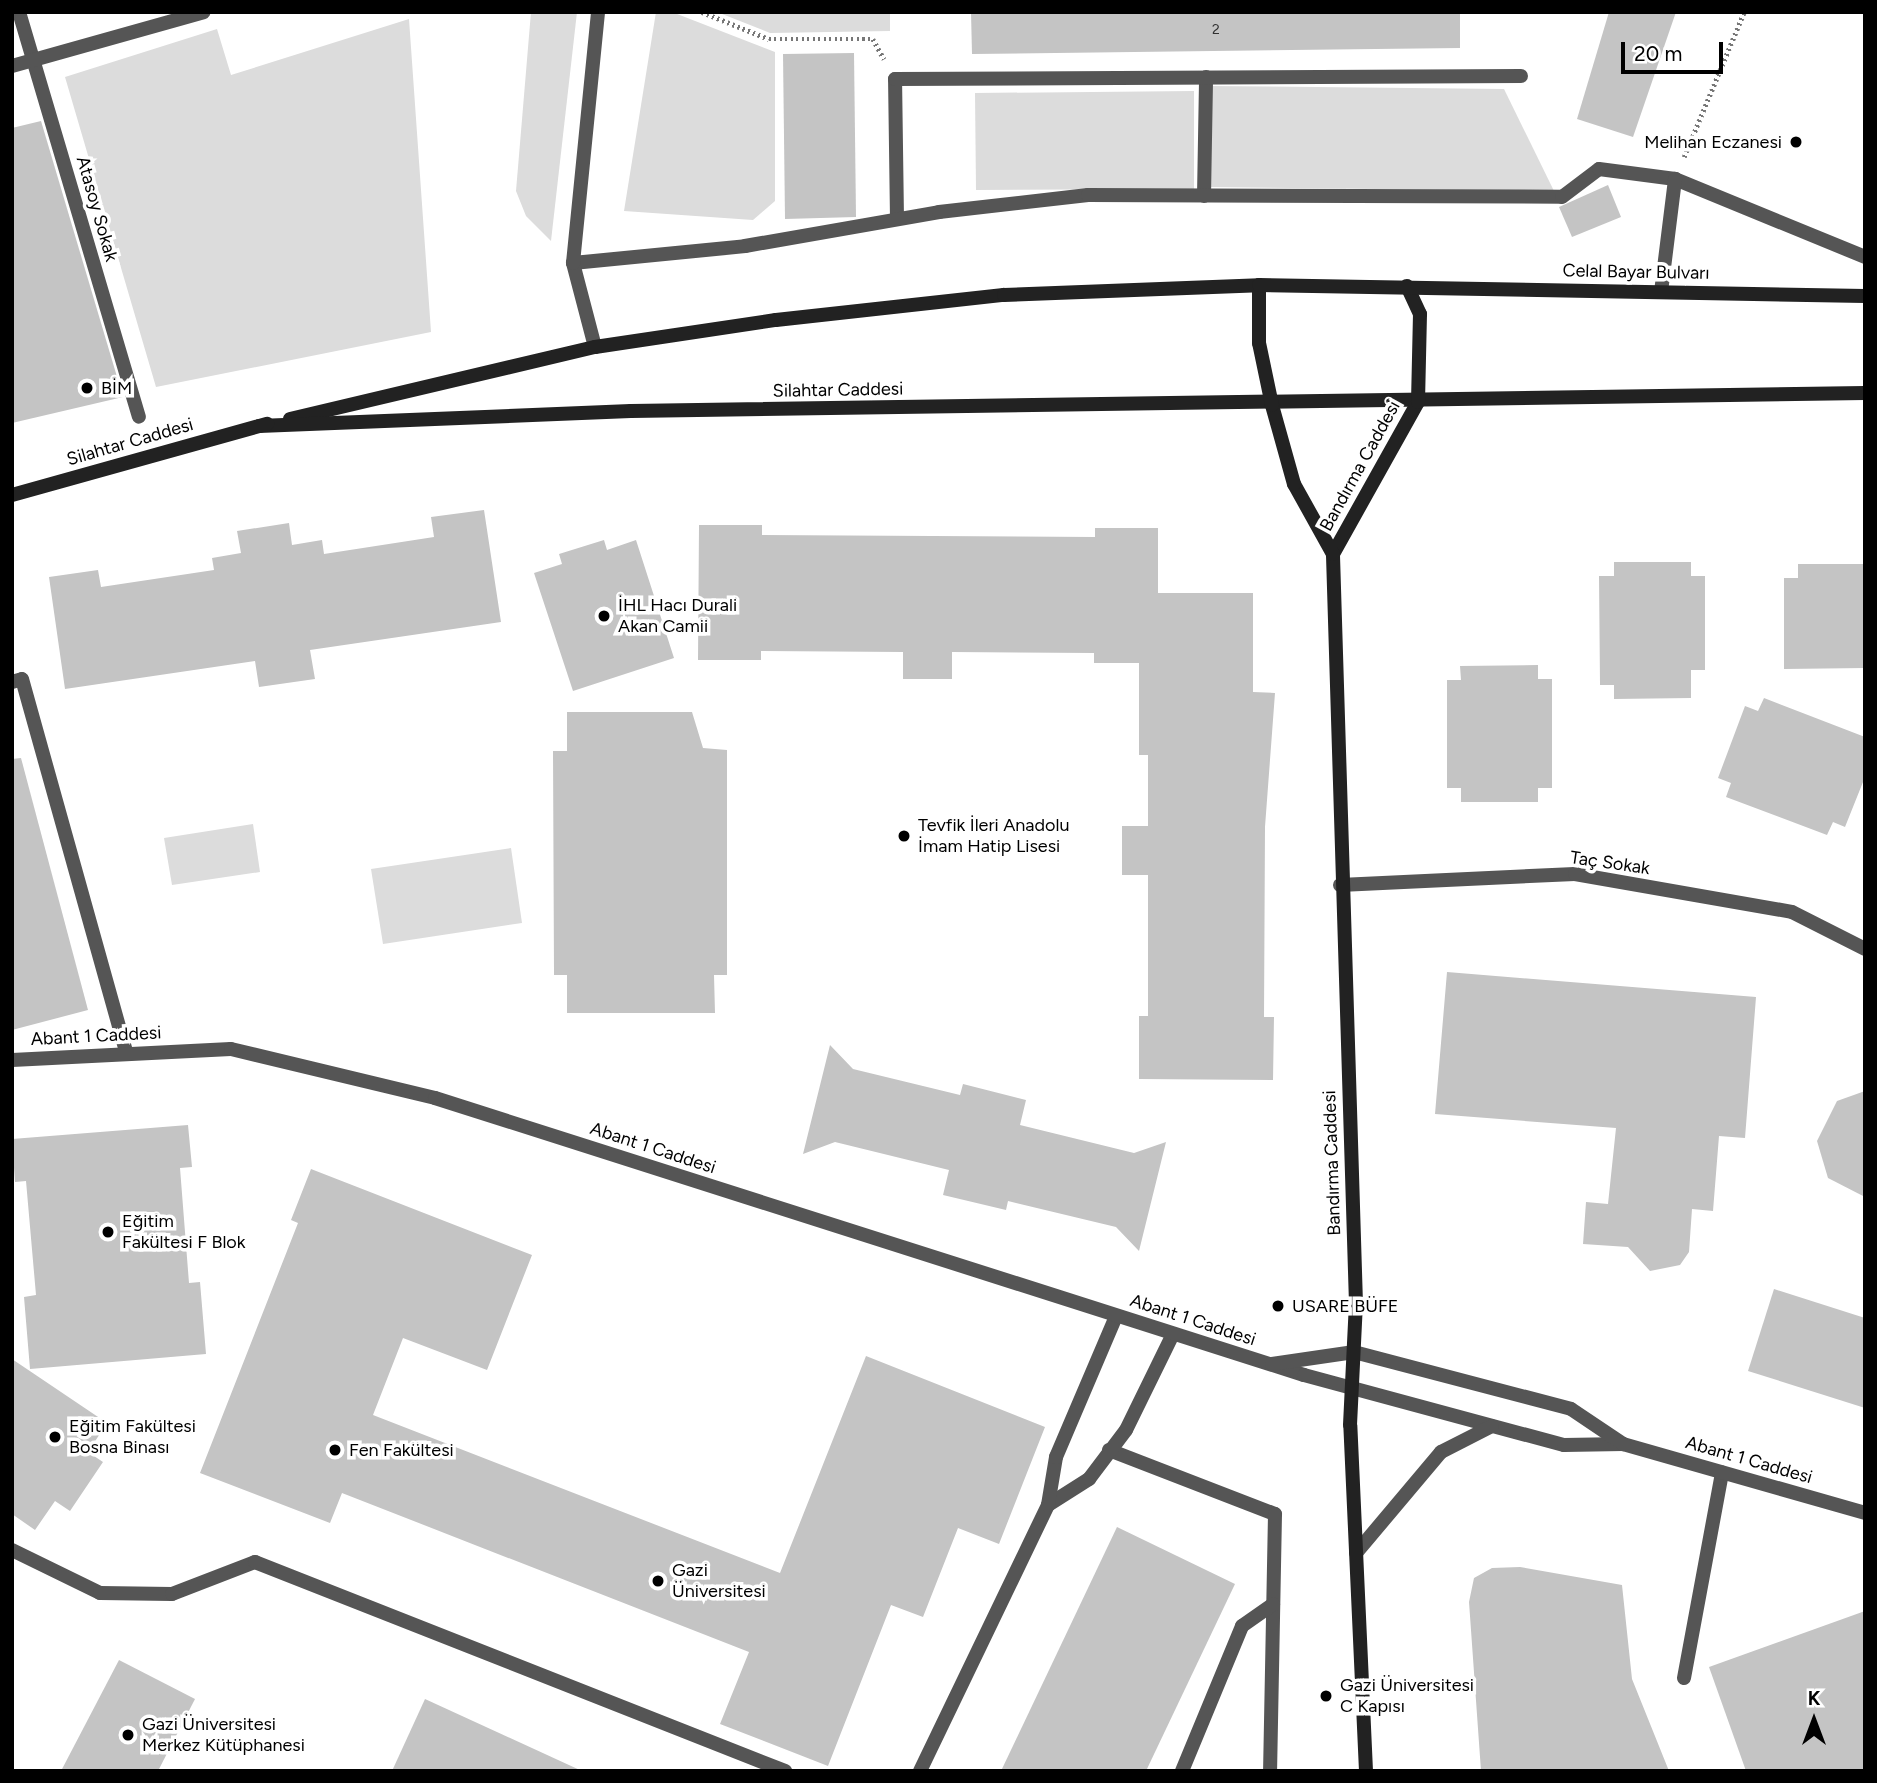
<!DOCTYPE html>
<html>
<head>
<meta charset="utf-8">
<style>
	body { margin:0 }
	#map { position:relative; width:1877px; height:1783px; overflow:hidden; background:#fff; font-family:Figtree,sans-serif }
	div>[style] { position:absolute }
	.green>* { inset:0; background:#dcdcdc }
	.building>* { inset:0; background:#c4c4c4 }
	.path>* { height:4.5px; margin-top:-2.25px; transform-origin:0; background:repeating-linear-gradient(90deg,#777 0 2px,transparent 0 5.5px) }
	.lane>* { height:14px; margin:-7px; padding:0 7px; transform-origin:7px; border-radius:7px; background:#555 }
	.street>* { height:14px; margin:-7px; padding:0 7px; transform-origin:7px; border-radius:7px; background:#555 }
	.secondary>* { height:14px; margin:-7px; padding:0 7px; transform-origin:7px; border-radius:7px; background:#222 }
	.dots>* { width:19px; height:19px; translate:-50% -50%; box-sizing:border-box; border:4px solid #fff; border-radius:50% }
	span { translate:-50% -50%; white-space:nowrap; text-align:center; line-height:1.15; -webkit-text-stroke:7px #fff; paint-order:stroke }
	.number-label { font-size:14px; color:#313131 }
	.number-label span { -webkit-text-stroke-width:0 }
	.poi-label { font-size:18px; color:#000 }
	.right { translate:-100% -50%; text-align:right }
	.left { translate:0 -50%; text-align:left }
	.street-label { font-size:18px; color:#000 }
	.frame { position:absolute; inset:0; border:14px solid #000; pointer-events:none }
	.north { position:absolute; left:1779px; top:1685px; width:70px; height:70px; -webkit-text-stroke:5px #fff; paint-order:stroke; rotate:0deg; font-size:19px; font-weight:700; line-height:28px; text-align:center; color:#000 }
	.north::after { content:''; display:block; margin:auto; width:24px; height:32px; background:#000; clip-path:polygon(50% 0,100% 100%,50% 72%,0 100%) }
	.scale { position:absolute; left:1621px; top:42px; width:102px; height:32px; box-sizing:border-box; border:4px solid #000; border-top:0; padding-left:9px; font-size:21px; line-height:24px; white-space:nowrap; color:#000; -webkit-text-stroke:5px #fff; paint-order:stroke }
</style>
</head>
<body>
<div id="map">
	<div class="green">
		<i style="clip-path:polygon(531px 12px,577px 12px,551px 241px,526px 216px,516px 191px)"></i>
		<i style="clip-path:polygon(656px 12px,672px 12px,775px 52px,775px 201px,753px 220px,624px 211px)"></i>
		<i style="clip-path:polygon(717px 12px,890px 12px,890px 31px,770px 33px)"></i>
		<i style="clip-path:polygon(409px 19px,431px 332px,156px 387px,65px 77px,217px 29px,231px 75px)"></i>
		<i style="clip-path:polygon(1211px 86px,1504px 89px,1554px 191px,1210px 187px)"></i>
		<i style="clip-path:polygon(1194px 91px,1194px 189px,976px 190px,975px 93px)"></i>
		<i style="clip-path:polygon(253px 824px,260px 872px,172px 885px,164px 838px)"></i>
		<i style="clip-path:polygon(511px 848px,522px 923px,383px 944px,371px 869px)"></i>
	</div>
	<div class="building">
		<i style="clip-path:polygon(971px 12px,1460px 12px,1460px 48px,972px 54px)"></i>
		<i style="clip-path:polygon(1609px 12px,1676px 12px,1633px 137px,1577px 119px)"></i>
		<i style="clip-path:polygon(854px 53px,856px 217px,785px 219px,783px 54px)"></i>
		<i style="clip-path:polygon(41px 121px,123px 397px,12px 423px,12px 128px)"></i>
		<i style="clip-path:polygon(1608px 185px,1621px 217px,1572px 237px,1559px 207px)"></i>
		<i style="clip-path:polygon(484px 510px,501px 622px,310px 650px,315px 679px,259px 687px,255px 661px,65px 689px,49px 577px,98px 570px,101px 587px,214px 570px,212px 558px,241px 553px,237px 531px,289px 523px,292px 545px,322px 540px,324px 554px,434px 537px,431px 517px)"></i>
		<i style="clip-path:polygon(699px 525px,762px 525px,762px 535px,1095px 537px,1095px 528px,1158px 528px,1158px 593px,1253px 593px,1253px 692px,1275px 693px,1265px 827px,1264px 1017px,1274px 1017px,1273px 1080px,1139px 1079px,1139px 1016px,1148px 1016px,1148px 875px,1122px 875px,1122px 826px,1148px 826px,1148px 755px,1139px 755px,1139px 663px,1094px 663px,1094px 653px,952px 652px,952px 679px,903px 679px,903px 652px,761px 651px,761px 660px,698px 660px)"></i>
		<i style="clip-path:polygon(604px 540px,607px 550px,636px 540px,674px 658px,573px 691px,534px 573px,562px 564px,559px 554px)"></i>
		<i style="clip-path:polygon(1614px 562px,1691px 562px,1691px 576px,1705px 576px,1705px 670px,1691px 670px,1691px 698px,1614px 699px,1614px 685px,1600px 685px,1599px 576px,1614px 576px)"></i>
		<i style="clip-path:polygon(1798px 564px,1865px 564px,1865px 668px,1784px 669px,1784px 578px,1798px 578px)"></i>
		<i style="clip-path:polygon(1538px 665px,1538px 679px,1552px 679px,1552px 788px,1538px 788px,1538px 802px,1461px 802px,1461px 788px,1447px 788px,1447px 680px,1461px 680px,1460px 666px)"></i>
		<i style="clip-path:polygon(1764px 698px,1865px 737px,1865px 777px,1845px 827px,1833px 822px,1827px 835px,1726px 797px,1731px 783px,1718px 778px,1745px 706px,1758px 711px)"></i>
		<i style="clip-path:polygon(567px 712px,692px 712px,703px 748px,727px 750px,727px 975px,714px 975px,715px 1013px,567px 1013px,567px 975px,554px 975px,553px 751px,567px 751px)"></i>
		<i style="clip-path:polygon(21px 758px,88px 1010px,12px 1030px,12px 759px)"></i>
		<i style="clip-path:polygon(1447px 972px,1756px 997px,1745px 1138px,1719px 1136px,1713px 1211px,1692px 1209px,1689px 1252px,1680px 1265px,1650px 1271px,1628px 1247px,1583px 1244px,1586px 1202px,1608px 1204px,1616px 1128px,1435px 1114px)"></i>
		<i style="clip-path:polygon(830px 1045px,853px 1069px,960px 1095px,963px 1084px,1026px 1100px,1020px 1125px,1134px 1153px,1166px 1142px,1139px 1251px,1116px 1227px,1008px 1201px,1006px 1210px,943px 1195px,949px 1170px,835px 1142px,803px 1154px)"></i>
		<i style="clip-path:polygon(1865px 1091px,1865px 1197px,1828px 1178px,1817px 1141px,1837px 1101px)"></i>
		<i style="clip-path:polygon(188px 1125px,192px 1167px,180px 1168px,189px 1283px,200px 1282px,206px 1354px,30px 1369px,24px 1297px,36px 1295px,26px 1181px,15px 1182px,12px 1139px)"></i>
		<i style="clip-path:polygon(311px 1169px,532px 1255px,487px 1370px,403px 1338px,373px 1415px,780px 1573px,866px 1356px,1045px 1427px,999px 1544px,958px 1528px,923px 1617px,891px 1605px,828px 1766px,720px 1724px,749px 1652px,342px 1493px,330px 1523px,200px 1473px,298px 1223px,291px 1220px)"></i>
		<i style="clip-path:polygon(1774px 1289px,1865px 1318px,1865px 1408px,1748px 1371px)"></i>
		<i style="clip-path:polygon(12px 1359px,107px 1423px,88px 1452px,103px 1462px,70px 1511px,55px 1501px,35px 1530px,12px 1514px)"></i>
		<i style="clip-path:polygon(1117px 1527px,1235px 1584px,1146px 1771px,1001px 1771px)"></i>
		<i style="clip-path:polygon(1520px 1567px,1622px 1585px,1632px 1679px,1669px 1771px,1481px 1771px,1469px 1602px,1474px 1578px,1492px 1568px)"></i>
		<i style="clip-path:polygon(1865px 1611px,1865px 1771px,1746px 1771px,1709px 1667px)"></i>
		<i style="clip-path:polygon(119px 1660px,195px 1699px,158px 1771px,61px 1771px)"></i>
		<i style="clip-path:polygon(425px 1699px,582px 1771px,392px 1771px)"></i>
	</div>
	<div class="path">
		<i style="left:702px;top:12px;width:72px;rotate:21.9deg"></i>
		<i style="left:769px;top:39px;width:104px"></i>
		<i style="left:873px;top:39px;width:23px;rotate:61deg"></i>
		<i style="left:1684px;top:157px;width:157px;rotate:-67.5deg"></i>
	</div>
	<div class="lane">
		<i style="left:1204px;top:196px;width:119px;rotate:-89deg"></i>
		<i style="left:897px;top:219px;width:140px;rotate:-90.8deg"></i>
		<i style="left:895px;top:79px;width:626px;rotate:-0.27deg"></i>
		<i style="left:573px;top:263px;width:173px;rotate:-5.6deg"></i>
		<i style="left:745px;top:246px;width:197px;rotate:-9.9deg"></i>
		<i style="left:939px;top:212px;width:150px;rotate:-6.5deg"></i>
		<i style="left:1088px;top:195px;width:474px;rotate:0.2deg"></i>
		<i style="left:1562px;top:197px;width:46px;rotate:-37.1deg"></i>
		<i style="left:1599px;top:169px;width:77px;rotate:7.5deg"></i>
		<i style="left:1675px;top:179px;width:205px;rotate:22.3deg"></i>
		<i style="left:1661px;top:292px;width:114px;rotate:-82.9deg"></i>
		<i style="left:595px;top:347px;width:87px;rotate:-104.7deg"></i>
		<i style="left:573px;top:263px;width:252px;rotate:-84.3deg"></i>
		<i style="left:12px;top:682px;width:10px;rotate:-17deg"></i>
		<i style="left:22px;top:679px;width:389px;rotate:74.4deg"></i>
		<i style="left:1109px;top:1450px;width:178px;rotate:21.1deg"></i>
		<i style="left:1275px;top:1514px;width:257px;rotate:91.1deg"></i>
		<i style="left:1048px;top:1505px;width:49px;rotate:-32.4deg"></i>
		<i style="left:1089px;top:1479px;width:61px;rotate:-52.9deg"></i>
		<i style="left:1126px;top:1430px;width:107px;rotate:-63.9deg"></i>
		<i style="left:12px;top:1550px;width:98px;rotate:26deg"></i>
		<i style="left:100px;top:1593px;width:72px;rotate:0.8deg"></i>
		<i style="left:172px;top:1594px;width:89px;rotate:-21.1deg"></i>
		<i style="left:255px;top:1562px;width:570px;rotate:21.52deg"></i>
		<i style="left:1684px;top:1678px;width:209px;rotate:-79.5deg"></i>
		<i style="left:920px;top:1771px;width:295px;rotate:-64.3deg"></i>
		<i style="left:1048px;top:1505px;width:49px;rotate:-80.5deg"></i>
		<i style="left:1056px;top:1457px;width:153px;rotate:-66.9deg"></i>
		<i style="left:1182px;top:1771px;width:157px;rotate:-67.5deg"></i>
		<i style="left:1242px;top:1626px;width:38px;rotate:-35deg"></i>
	</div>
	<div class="street">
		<i style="left:19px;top:12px;width:422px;rotate:73.5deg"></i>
		<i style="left:12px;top:66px;width:199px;rotate:-15.7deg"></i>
		<i style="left:1340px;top:885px;width:235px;rotate:-2.7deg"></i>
		<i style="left:1575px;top:874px;width:220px;rotate:9.9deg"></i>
		<i style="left:1792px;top:912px;width:82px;rotate:26.9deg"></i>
		<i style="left:12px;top:1060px;width:219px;rotate:-2.9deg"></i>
		<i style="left:231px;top:1049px;width:210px;rotate:13.5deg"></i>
		<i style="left:435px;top:1098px;width:912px;rotate:17.68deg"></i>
		<i style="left:1304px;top:1375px;width:269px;rotate:15.1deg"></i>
		<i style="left:1564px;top:1445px;width:59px;rotate:-1deg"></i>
		<i style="left:1623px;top:1444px;width:252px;rotate:15.9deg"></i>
		<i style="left:1272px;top:1364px;width:83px;rotate:-8.3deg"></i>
		<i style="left:1354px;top:1352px;width:224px;rotate:14.7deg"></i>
		<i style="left:1571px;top:1409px;width:63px;rotate:33.9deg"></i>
		<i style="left:1356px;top:1553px;width:132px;rotate:-49.9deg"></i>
		<i style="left:1441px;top:1452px;width:57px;rotate:-27deg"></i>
	</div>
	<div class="secondary">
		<i style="left:290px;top:419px;width:313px;rotate:-13.3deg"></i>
		<i style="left:595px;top:347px;width:183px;rotate:-8.5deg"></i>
		<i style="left:776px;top:320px;width:229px;rotate:-6.3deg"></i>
		<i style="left:1004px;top:295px;width:255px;rotate:-2.2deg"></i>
		<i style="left:259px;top:426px;width:372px;rotate:-2.3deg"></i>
		<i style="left:631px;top:411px;width:1234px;rotate:-0.84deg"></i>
		<i style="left:12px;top:495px;width:265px;rotate:-15.6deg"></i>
		<i style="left:1333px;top:554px;width:174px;rotate:-60.8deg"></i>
		<i style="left:1418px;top:402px;width:88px;rotate:-88.7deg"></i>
		<i style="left:1420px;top:314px;width:31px;rotate:-115deg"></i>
		<i style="left:1366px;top:1771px;width:346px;rotate:-92.6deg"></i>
		<i style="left:1350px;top:1425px;width:121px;rotate:-87.2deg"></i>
		<i style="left:1356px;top:1304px;width:750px;rotate:-91.76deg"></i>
		<i style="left:1333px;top:554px;width:80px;rotate:-119.1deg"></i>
		<i style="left:1294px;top:484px;width:82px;rotate:-105.6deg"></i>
		<i style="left:1272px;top:405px;width:63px;rotate:-101.8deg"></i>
		<i style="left:1259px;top:343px;width:58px;rotate:-90deg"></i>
		<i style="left:1259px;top:285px;width:606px;rotate:1.04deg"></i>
	</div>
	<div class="dots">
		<i style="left:1796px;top:142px;background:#000"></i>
		<i style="left:87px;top:388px;background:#000"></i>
		<i style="left:604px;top:616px;background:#000"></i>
		<i style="left:904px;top:836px;background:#000"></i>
		<i style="left:108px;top:1232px;background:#000"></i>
		<i style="left:1278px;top:1306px;background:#000"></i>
		<i style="left:55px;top:1437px;background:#000"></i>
		<i style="left:335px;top:1450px;background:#000"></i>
		<i style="left:658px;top:1581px;background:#000"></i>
		<i style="left:1326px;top:1696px;background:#000"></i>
		<i style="left:128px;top:1735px;background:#000"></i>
	</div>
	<div class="number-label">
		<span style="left:1216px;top:30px">2</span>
	</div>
	<div class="poi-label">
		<span class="right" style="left:1782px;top:142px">Melihan Eczanesi</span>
		<span class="left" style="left:101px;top:388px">BİM</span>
		<span class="left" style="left:618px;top:616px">İHL Hacı Durali<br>Akan Camii</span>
		<span class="left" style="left:918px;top:836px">Tevfik İleri Anadolu<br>İmam Hatip Lisesi</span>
		<span class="left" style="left:122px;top:1232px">Eğitim<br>Fakültesi F Blok</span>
		<span class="left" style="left:1292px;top:1306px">USARE BÜFE</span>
		<span class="left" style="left:69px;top:1437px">Eğitim Fakültesi<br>Bosna Binası</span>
		<span class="left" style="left:349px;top:1450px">Fen Fakültesi</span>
		<span class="left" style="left:672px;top:1581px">Gazi<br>Üniversitesi</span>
		<span class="left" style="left:1340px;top:1696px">Gazi Üniversitesi<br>C Kapısı</span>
		<span class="left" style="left:142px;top:1735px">Gazi Üniversitesi<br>Merkez Kütüphanesi</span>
	</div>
	<div class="street-label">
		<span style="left:97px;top:209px;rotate:74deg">Atasoy Sokak</span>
		<span style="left:1636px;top:272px;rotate:1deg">Celal Bayar Bulvarı</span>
		<span style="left:838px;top:390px;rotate:-1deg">Silahtar Caddesi</span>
		<span style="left:130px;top:442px;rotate:-16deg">Silahtar Caddesi</span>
		<span style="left:1360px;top:466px;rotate:-61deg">Bandırma Caddesi</span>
		<span style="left:1610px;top:863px;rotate:8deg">Taç Sokak</span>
		<span style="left:96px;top:1036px;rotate:-3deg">Abant 1 Caddesi</span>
		<span style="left:653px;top:1148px;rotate:18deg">Abant 1 Caddesi</span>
		<span style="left:1332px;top:1163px;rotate:-92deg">Bandırma Caddesi</span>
		<span style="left:1193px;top:1320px;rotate:18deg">Abant 1 Caddesi</span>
		<span style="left:1749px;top:1460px;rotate:16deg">Abant 1 Caddesi</span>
	</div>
	<div class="frame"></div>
	<div class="north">K</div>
	<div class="scale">20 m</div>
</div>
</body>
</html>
